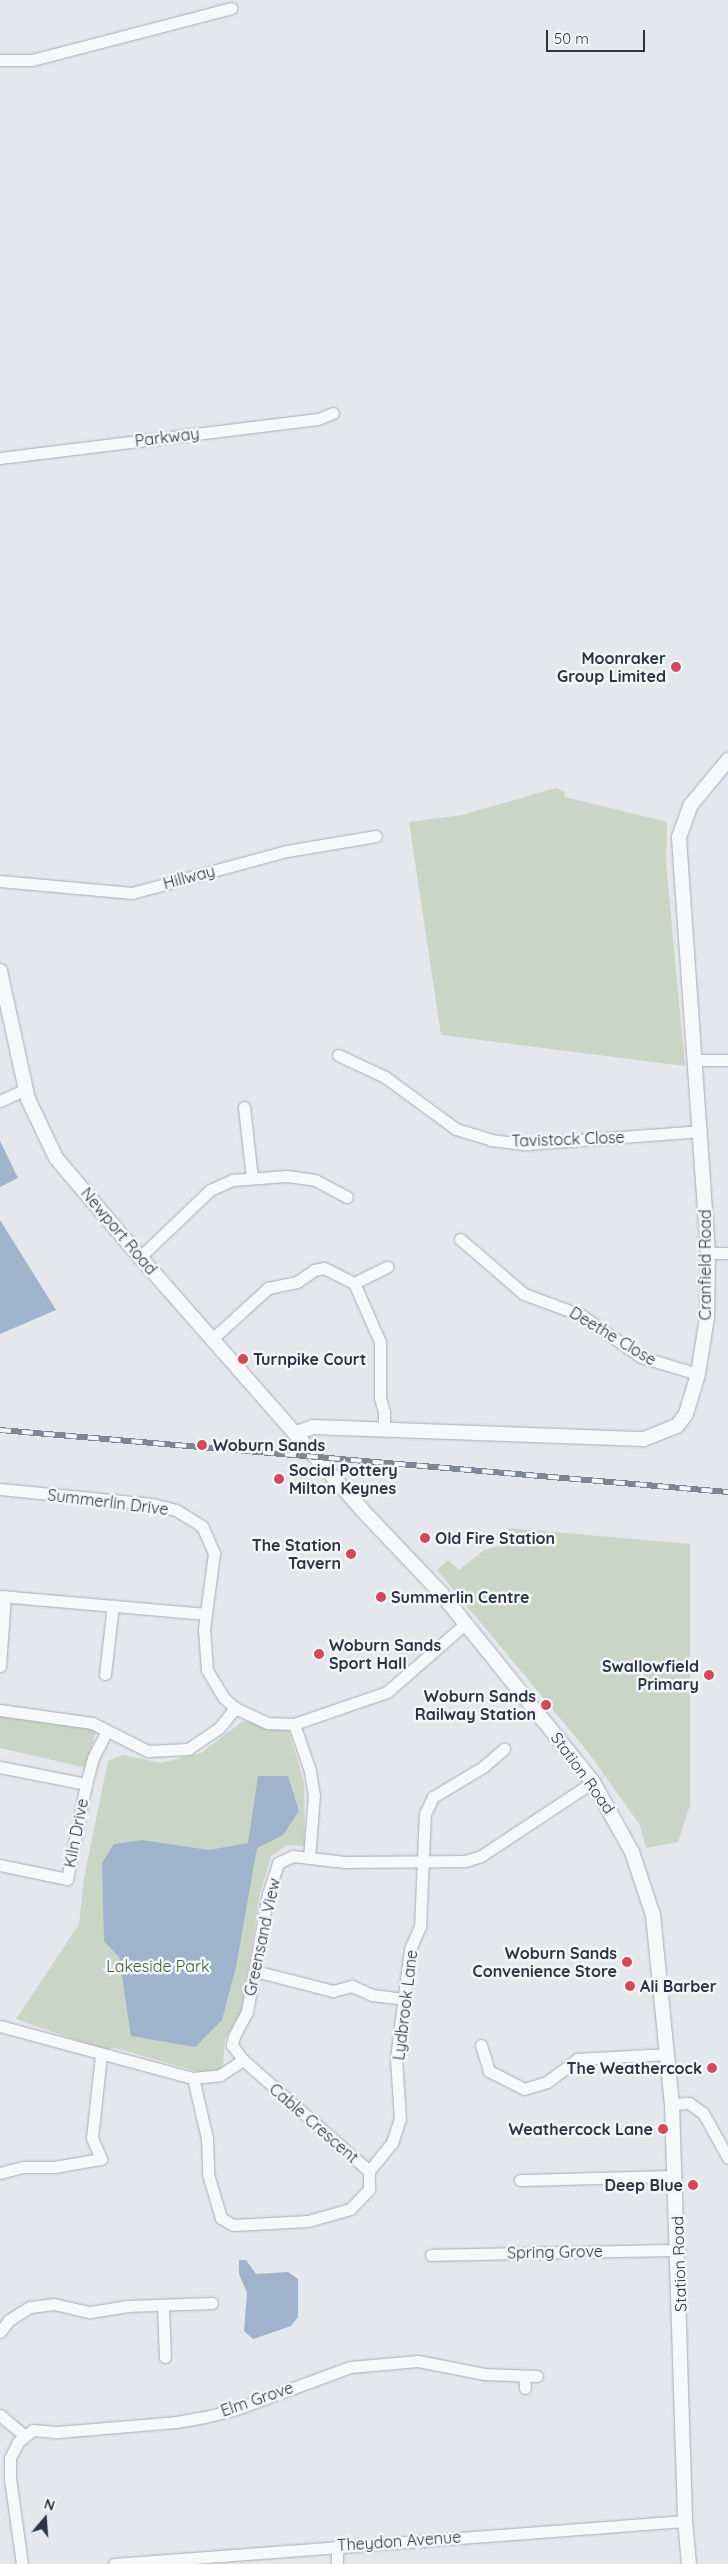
<!DOCTYPE html>
<html>
<head>
<meta charset="utf-8">
<style>
	body { margin:0 }
	#map { position:relative; width:728px; height:2564px; overflow:hidden; background:#e4e7ec; font-family:Quicksand,sans-serif }
	div>[style] { position:absolute }
	.green>* { inset:0; background:#c9d6c5 }
	.water>* { inset:0; background:#9fb4cc }
	.roads { filter:drop-shadow(0 0 1px #a9aeb7) drop-shadow(0 0 1px #a9aeb7) }
	.minor>* { height:11px; margin:-5.5px; padding:0 5.5px; transform-origin:5.5px; border-radius:5.5px; background:#f7f8fa }
	.tertiary>* { height:14px; margin:-7px; padding:0 7px; transform-origin:7px; border-radius:7px; background:#f7f8fa }
	.rail>* { height:5.5px; margin-top:-2.75px; transform-origin:0; background:repeating-linear-gradient(90deg,#f4f6f9 0 11px,#7d8696 0 22px); box-sizing:border-box; border-block:1px solid #7d8696 }
	.dots>* { width:14px; height:14px; translate:-50% -50%; box-sizing:border-box; border:2px solid #f4f6f9; border-radius:50% }
	span { translate:-50% -50%; white-space:nowrap; text-align:center; line-height:1.15; -webkit-text-stroke:5px #f4f6f9; paint-order:stroke }
	.street-label { font-size:16px; color:#2b3445 }
	.poi-label { font-size:16px; color:#2b3445; font-weight:700 }
	.right { translate:-100% -50%; text-align:right }
	.left { translate:0 -50%; text-align:left }
	.park-label { font-size:16px; color:#3f6138 }
	.north { position:absolute; left:20px; top:2494px; width:50px; height:50px; -webkit-text-stroke:4px #f4f6f9; paint-order:stroke; rotate:18deg; font-size:14px; font-weight:700; line-height:20px; text-align:center; color:#2b3445 }
	.north::after { content:''; display:block; margin:auto; width:18px; height:22px; background:#2b3445; clip-path:polygon(50% 0,100% 100%,50% 72%,0 100%) }
	.scale { position:absolute; left:546px; top:30px; width:99px; height:22px; box-sizing:border-box; border:2px solid #2b3445; border-top:0; padding-left:6px; font-size:15px; line-height:18px; white-space:nowrap; color:#2b3445; -webkit-text-stroke:4px #f4f6f9; paint-order:stroke }
</style>
</head>
<body>
<div id="map">
	<div class="green">
		<i style="clip-path:polygon(556px 788px,564px 791px,565px 797px,667px 822px,666px 863px,685px 1066px,441px 1035px,409px 822px,462px 815px)"></i>
		<i style="clip-path:polygon(508px 1528px,690px 1544px,690px 1805px,678px 1842px,646px 1848px,640px 1825px,588px 1752px,437px 1570px,448px 1560px,459px 1570px,484px 1550px,507px 1544px)"></i>
		<i style="clip-path:polygon(0 1715px,62px 1722px,96px 1730px,87px 1768px,0 1748px)"></i>
		<i style="clip-path:polygon(243px 1721px,289px 1731px,304px 1782px,305px 1846px,287px 1845px,271px 1856px,260px 1894px,242px 2010px,225px 2040px,223px 2067px,210px 2075px,115px 2048px,104px 2050px,16px 2019px,79px 1924px,84px 1878px,108px 1761px,123px 1755px,161px 1763px,201px 1753px)"></i>
	</div>
	<div class="water">
		<i style="clip-path:polygon(0 1141px,18px 1178px,0 1187px)"></i>
		<i style="clip-path:polygon(0 1220px,56px 1310px,0 1334px)"></i>
		<i style="clip-path:polygon(258px 1776px,288px 1776px,299px 1811px,283px 1835px,257px 1848px,236px 1967px,222px 2020px,195px 2047px,131px 2036px,119px 1957px,104px 1941px,102px 1863px,114px 1844px,142px 1840px,209px 1850px,248px 1843px)"></i>
		<i style="clip-path:polygon(239px 2260px,246px 2260px,256px 2274px,288px 2272px,298px 2279px,298px 2317px,291px 2326px,253px 2339px,244px 2331px,247px 2293px,239px 2274px)"></i>
	</div>
	<div class="roads">
		<div class="minor">
			<i style="left:0;top:60px;width:32px"></i>
			<i style="left:32px;top:60px;width:206px;rotate:-14.6deg"></i>
			<i style="left:0;top:458px;width:320px;rotate:-7deg"></i>
			<i style="left:318px;top:419px;width:16px;rotate:-22deg"></i>
			<i style="left:0;top:881px;width:133px;rotate:5.2deg"></i>
			<i style="left:132px;top:893px;width:161px;rotate:-15.2deg"></i>
			<i style="left:287px;top:851px;width:90px;rotate:-9.6deg"></i>
			<i style="left:338px;top:1055px;width:52px;rotate:25.1deg"></i>
			<i style="left:385px;top:1077px;width:88px;rotate:36.2deg"></i>
			<i style="left:456px;top:1129px;width:37px;rotate:17deg"></i>
			<i style="left:491px;top:1140px;width:34px;rotate:7deg"></i>
			<i style="left:525px;top:1144px;width:176px;rotate:-4.2deg"></i>
			<i style="left:694px;top:1060px;width:34px"></i>
			<i style="left:0;top:1101px;width:29px;rotate:-25deg"></i>
			<i style="left:244px;top:1107px;width:71px;rotate:83.6deg"></i>
			<i style="left:460px;top:1239px;width:84px;rotate:40.7deg"></i>
			<i style="left:524px;top:1294px;width:61px;rotate:20.2deg"></i>
			<i style="left:581px;top:1315px;width:73px;rotate:35deg"></i>
			<i style="left:641px;top:1357px;width:59px;rotate:16.6deg"></i>
			<i style="left:708px;top:1253px;width:20px"></i>
			<i style="left:140px;top:1257px;width:97px;rotate:-43.7deg"></i>
			<i style="left:210px;top:1190px;width:24px;rotate:-24deg"></i>
			<i style="left:232px;top:1180px;width:55px;rotate:-4.2deg"></i>
			<i style="left:287px;top:1176px;width:28px;rotate:8deg"></i>
			<i style="left:315px;top:1180px;width:36px;rotate:28deg"></i>
			<i style="left:354px;top:1283px;width:37px;rotate:-26deg"></i>
			<i style="left:212px;top:1339px;width:76px;rotate:-42.3deg"></i>
			<i style="left:268px;top:1288px;width:30px;rotate:-12deg"></i>
			<i style="left:297px;top:1282px;width:21px;rotate:-35deg"></i>
			<i style="left:314px;top:1270px;width:10px;rotate:-11deg"></i>
			<i style="left:324px;top:1268px;width:34px;rotate:27deg"></i>
			<i style="left:354px;top:1283px;width:64px;rotate:66.2deg"></i>
			<i style="left:380px;top:1342px;width:56px;rotate:90deg"></i>
			<i style="left:380px;top:1398px;width:15px;rotate:74deg"></i>
			<i style="left:384px;top:1412px;width:18px;rotate:90deg"></i>
			<i style="left:0;top:1489px;width:153px;rotate:5.6deg"></i>
			<i style="left:152px;top:1504px;width:25px;rotate:14deg"></i>
			<i style="left:176px;top:1510px;width:31px;rotate:32deg"></i>
			<i style="left:202px;top:1526px;width:30px;rotate:66deg"></i>
			<i style="left:214px;top:1553px;width:77px;rotate:97.5deg"></i>
			<i style="left:204px;top:1629px;width:41px;rotate:85.8deg"></i>
			<i style="left:207px;top:1670px;width:33px;rotate:59deg"></i>
			<i style="left:224px;top:1698px;width:15px;rotate:42deg"></i>
			<i style="left:235px;top:1708px;width:35px;rotate:25deg"></i>
			<i style="left:267px;top:1723px;width:27px;rotate:2deg"></i>
			<i style="left:294px;top:1724px;width:98px;rotate:-19deg"></i>
			<i style="left:387px;top:1692px;width:105px;rotate:-41.1deg"></i>
			<i style="left:0;top:1596px;width:207px;rotate:5deg"></i>
			<i style="left:0;top:1666px;width:70px;rotate:-85.9deg"></i>
			<i style="left:105px;top:1674px;width:69px;rotate:-83.4deg"></i>
			<i style="left:0;top:1710px;width:93px;rotate:8deg"></i>
			<i style="left:92px;top:1723px;width:63px;rotate:26.6deg"></i>
			<i style="left:148px;top:1751px;width:40px;rotate:-2.9deg"></i>
			<i style="left:188px;top:1749px;width:37px;rotate:-34deg"></i>
			<i style="left:219px;top:1728px;width:26px;rotate:-51deg"></i>
			<i style="left:294px;top:1724px;width:50px;rotate:71.2deg"></i>
			<i style="left:310px;top:1771px;width:24px;rotate:81deg"></i>
			<i style="left:314px;top:1795px;width:63px;rotate:94.5deg"></i>
			<i style="left:0;top:1767px;width:88px;rotate:11.2deg"></i>
			<i style="left:86px;top:1784px;width:97px;rotate:101.3deg"></i>
			<i style="left:67px;top:1879px;width:68px;rotate:-168.2deg"></i>
			<i style="left:86px;top:1784px;width:27px;rotate:-75deg"></i>
			<i style="left:93px;top:1758px;width:30px;rotate:-63deg"></i>
			<i style="left:255px;top:1971px;width:81px;rotate:14.4deg"></i>
			<i style="left:333px;top:1991px;width:20px;rotate:-15deg"></i>
			<i style="left:352px;top:1986px;width:22px;rotate:24deg"></i>
			<i style="left:372px;top:1995px;width:34px;rotate:7deg"></i>
			<i style="left:0;top:2026px;width:200px;rotate:15.1deg"></i>
			<i style="left:193px;top:2078px;width:27px;rotate:-6deg"></i>
			<i style="left:220px;top:2075px;width:27px;rotate:-33deg"></i>
			<i style="left:243px;top:2060px;width:19px;rotate:-126deg"></i>
			<i style="left:232px;top:2045px;width:9px;rotate:-77deg"></i>
			<i style="left:234px;top:2036px;width:27px;rotate:-62deg"></i>
			<i style="left:247px;top:2012px;width:120px;rotate:-79.9deg"></i>
			<i style="left:268px;top:1894px;width:33px;rotate:-72deg"></i>
			<i style="left:278px;top:1863px;width:17px;rotate:-25deg"></i>
			<i style="left:293px;top:1856px;width:52px;rotate:6.6deg"></i>
			<i style="left:345px;top:1862px;width:120px;rotate:-0.5deg"></i>
			<i style="left:465px;top:1861px;width:17px;rotate:-17deg"></i>
			<i style="left:481px;top:1856px;width:134px;rotate:-33.5deg"></i>
			<i style="left:481px;top:2045px;width:27px;rotate:73deg"></i>
			<i style="left:489px;top:2071px;width:39px;rotate:27deg"></i>
			<i style="left:524px;top:2089px;width:24px;rotate:-17deg"></i>
			<i style="left:547px;top:2082px;width:38px;rotate:-37deg"></i>
			<i style="left:577px;top:2059px;width:90px;rotate:-3.2deg"></i>
			<i style="left:193px;top:2078px;width:62px;rotate:76.9deg"></i>
			<i style="left:207px;top:2138px;width:36px;rotate:88deg"></i>
			<i style="left:208px;top:2174px;width:46px;rotate:73.5deg"></i>
			<i style="left:221px;top:2218px;width:14px;rotate:30deg"></i>
			<i style="left:233px;top:2225px;width:75px;rotate:-3.1deg"></i>
			<i style="left:308px;top:2221px;width:44px;rotate:-15.9deg"></i>
			<i style="left:350px;top:2209px;width:28px;rotate:-46deg"></i>
			<i style="left:369px;top:2189px;width:18px;rotate:-90deg"></i>
			<i style="left:369px;top:2171px;width:168px;rotate:-138.6deg"></i>
			<i style="left:672px;top:2104px;width:17px;rotate:-3deg"></i>
			<i style="left:689px;top:2103px;width:17px;rotate:36deg"></i>
			<i style="left:703px;top:2113px;width:51px;rotate:60.9deg"></i>
			<i style="left:369px;top:2171px;width:36px;rotate:-51deg"></i>
			<i style="left:392px;top:2143px;width:25px;rotate:-72deg"></i>
			<i style="left:400px;top:2119px;width:61px;rotate:-93.8deg"></i>
			<i style="left:396px;top:2058px;width:110px;rotate:-82.7deg"></i>
			<i style="left:410px;top:1949px;width:24px;rotate:-66deg"></i>
			<i style="left:420px;top:1927px;width:113px;rotate:-87.5deg"></i>
			<i style="left:425px;top:1814px;width:19px;rotate:-65deg"></i>
			<i style="left:433px;top:1797px;width:58px;rotate:-31deg"></i>
			<i style="left:483px;top:1767px;width:28px;rotate:-41deg"></i>
			<i style="left:0;top:2173px;width:24px;rotate:-15deg"></i>
			<i style="left:23px;top:2167px;width:31px"></i>
			<i style="left:54px;top:2167px;width:48px;rotate:-9.7deg"></i>
			<i style="left:101px;top:2159px;width:23px;rotate:-113deg"></i>
			<i style="left:92px;top:2138px;width:83px;rotate:-83.8deg"></i>
			<i style="left:520px;top:2180px;width:155px;rotate:-1.5deg"></i>
			<i style="left:431px;top:2255px;width:248px;rotate:-1.2deg"></i>
			<i style="left:163px;top:2306px;width:51px;rotate:87.8deg"></i>
			<i style="left:0;top:2332px;width:15px;rotate:-53deg"></i>
			<i style="left:9px;top:2320px;width:25px;rotate:-32deg"></i>
			<i style="left:30px;top:2307px;width:24px;rotate:-7deg"></i>
			<i style="left:54px;top:2304px;width:37px;rotate:13deg"></i>
			<i style="left:90px;top:2312px;width:37px;rotate:-9deg"></i>
			<i style="left:127px;top:2306px;width:85px;rotate:-2deg"></i>
			<i style="left:524px;top:2376px;width:12px;rotate:85deg"></i>
			<i style="left:0;top:2415px;width:31px;rotate:40deg"></i>
			<i style="left:22px;top:2564px;width:86px;rotate:-98deg"></i>
			<i style="left:10px;top:2479px;width:21px;rotate:-90deg"></i>
			<i style="left:10px;top:2458px;width:18px;rotate:-63deg"></i>
			<i style="left:18px;top:2442px;width:19px;rotate:-39deg"></i>
			<i style="left:33px;top:2430px;width:25px;rotate:5deg"></i>
			<i style="left:58px;top:2432px;width:118px;rotate:-4.8deg"></i>
			<i style="left:176px;top:2422px;width:29px;rotate:-10deg"></i>
			<i style="left:205px;top:2417px;width:32px;rotate:-14deg"></i>
			<i style="left:236px;top:2409px;width:121px;rotate:-20.2deg"></i>
			<i style="left:350px;top:2367px;width:68px;rotate:-5deg"></i>
			<i style="left:418px;top:2361px;width:67px;rotate:11.1deg"></i>
			<i style="left:484px;top:2374px;width:53px;rotate:2.2deg"></i>
			<i style="left:114px;top:2564px;width:573px;rotate:-4.31deg"></i>
			<i style="left:337px;top:2564px;width:18px;rotate:-90deg"></i>
		</div>
		<div class="tertiary">
			<i style="left:0;top:971px;width:131px;rotate:77.7deg"></i>
			<i style="left:28px;top:1099px;width:65px;rotate:64.6deg"></i>
			<i style="left:56px;top:1158px;width:130px;rotate:49.7deg"></i>
			<i style="left:140px;top:1257px;width:337px;rotate:48.7deg"></i>
			<i style="left:362px;top:1510px;width:115px;rotate:46.4deg"></i>
			<i style="left:441px;top:1593px;width:243px;rotate:51.2deg"></i>
			<i style="left:593px;top:1782px;width:80px;rotate:60.9deg"></i>
			<i style="left:632px;top:1852px;width:66px;rotate:71.6deg"></i>
			<i style="left:653px;top:1915px;width:190px;rotate:84.3deg"></i>
			<i style="left:672px;top:2104px;width:417px;rotate:88.2deg"></i>
			<i style="left:685px;top:2521px;width:43px;rotate:84.7deg"></i>
			<i style="left:296px;top:1433px;width:18px;rotate:-19deg"></i>
			<i style="left:313px;top:1427px;width:331px;rotate:2.1deg"></i>
			<i style="left:644px;top:1439px;width:35px;rotate:-22deg"></i>
			<i style="left:677px;top:1426px;width:15px;rotate:-53deg"></i>
			<i style="left:686px;top:1414px;width:42px;rotate:-73.3deg"></i>
			<i style="left:698px;top:1374px;width:57px;rotate:-80.9deg"></i>
			<i style="left:707px;top:1318px;width:65px;rotate:-89.1deg"></i>
			<i style="left:708px;top:1253px;width:417px;rotate:-94deg"></i>
			<i style="left:679px;top:837px;width:33px;rotate:-70deg"></i>
			<i style="left:690px;top:806px;width:60px;rotate:-50.4deg"></i>
		</div>
	</div>
	<div class="rail">
		<i style="left:0;top:1430px;width:731px;rotate:4.87deg"></i>
	</div>
	<div class="dots">
		<i style="left:676px;top:667px;background:#d1495b"></i>
		<i style="left:243px;top:1359px;background:#d1495b"></i>
		<i style="left:202px;top:1445px;background:#d1495b"></i>
		<i style="left:279px;top:1479px;background:#d1495b"></i>
		<i style="left:425px;top:1538px;background:#d1495b"></i>
		<i style="left:351px;top:1554px;background:#d1495b"></i>
		<i style="left:381px;top:1597px;background:#d1495b"></i>
		<i style="left:319px;top:1654px;background:#d1495b"></i>
		<i style="left:709px;top:1675px;background:#d1495b"></i>
		<i style="left:546px;top:1705px;background:#d1495b"></i>
		<i style="left:627px;top:1962px;background:#d1495b"></i>
		<i style="left:630px;top:1986px;background:#d1495b"></i>
		<i style="left:712px;top:2068px;background:#d1495b"></i>
		<i style="left:663px;top:2129px;background:#d1495b"></i>
		<i style="left:693px;top:2185px;background:#d1495b"></i>
	</div>
	<div class="street-label">
		<span style="left:167px;top:437px;rotate:-7deg">Parkway</span>
		<span style="left:189px;top:877px;rotate:-15deg">Hillway</span>
		<span style="left:568px;top:1139px;rotate:-2deg">Tavistock Close</span>
		<span style="left:119px;top:1231px;rotate:50deg">Newport Road</span>
		<span style="left:705px;top:1265px;rotate:-90deg">Cranfield Road</span>
		<span style="left:613px;top:1336px;rotate:31deg">Deethe Close</span>
		<span style="left:108px;top:1502px;rotate:7deg">Summerlin Drive</span>
		<span style="left:583px;top:1773px;rotate:54deg">Station Road</span>
		<span style="left:76px;top:1833px;rotate:-79deg">Kiln Drive</span>
		<span style="left:262px;top:1937px;rotate:-78deg">Greensand View</span>
		<span style="left:405px;top:2005px;rotate:-83deg">Lydbrook Lane</span>
		<span style="left:314px;top:2123px;rotate:41deg">Cable Crescent</span>
		<span style="left:555px;top:2252px;rotate:-1deg">Spring Grove</span>
		<span style="left:679px;top:2264px;rotate:-92deg">Station Road</span>
		<span style="left:257px;top:2399px;rotate:-19deg">Elm Grove</span>
		<span style="left:399px;top:2541px;rotate:-4deg">Theydon Avenue</span>
	</div>
	<div class="poi-label">
		<span class="right" style="left:666px;top:667px">Moonraker<br>Group Limited</span>
		<span class="left" style="left:253px;top:1359px">Turnpike Court</span>
		<span class="left" style="left:213px;top:1445px">Woburn Sands</span>
		<span class="left" style="left:289px;top:1479px">Social Pottery<br>Milton Keynes</span>
		<span class="left" style="left:435px;top:1538px">Old Fire Station</span>
		<span class="right" style="left:341px;top:1554px">The Station<br>Tavern</span>
		<span class="left" style="left:391px;top:1597px">Summerlin Centre</span>
		<span class="left" style="left:329px;top:1654px">Woburn Sands<br>Sport Hall</span>
		<span class="right" style="left:699px;top:1675px">Swallowfield<br>Primary</span>
		<span class="right" style="left:536px;top:1705px">Woburn Sands<br>Railway Station</span>
		<span class="right" style="left:617px;top:1962px">Woburn Sands<br>Convenience Store</span>
		<span class="left" style="left:640px;top:1986px">Ali Barber</span>
		<span class="right" style="left:702px;top:2068px">The Weathercock</span>
		<span class="right" style="left:653px;top:2129px">Weathercock Lane</span>
		<span class="right" style="left:683px;top:2185px">Deep Blue</span>
	</div>
	<div class="park-label">
		<span style="left:158px;top:1966px">Lakeside Park</span>
	</div>
	<div class="north">N</div>
	<div class="scale">50 m</div>
</div>
</body>
</html>
